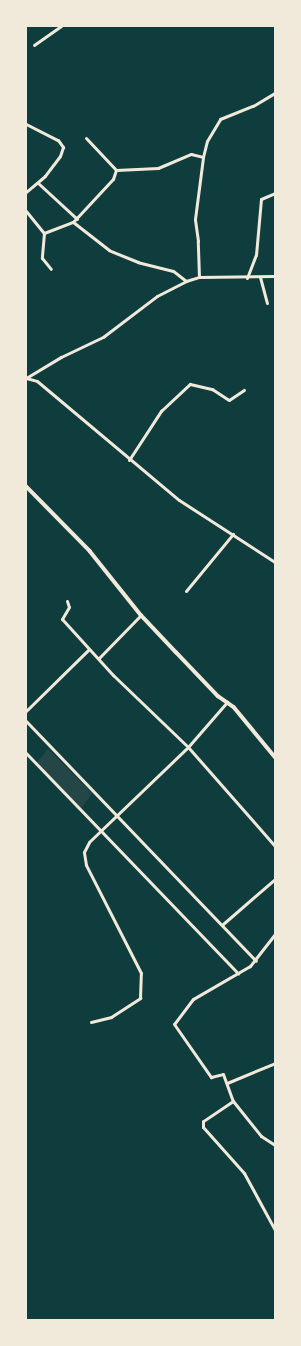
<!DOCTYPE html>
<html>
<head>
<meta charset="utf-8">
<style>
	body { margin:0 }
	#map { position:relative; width:301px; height:1346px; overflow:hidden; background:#0f3d3e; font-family:Ubuntu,sans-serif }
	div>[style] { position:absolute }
	.green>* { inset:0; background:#244646 }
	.minor>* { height:3px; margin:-1.5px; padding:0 1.5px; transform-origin:1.5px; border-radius:1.5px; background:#f1e9da }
	.tertiary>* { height:3.5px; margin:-1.75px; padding:0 1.75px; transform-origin:1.75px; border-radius:1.75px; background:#f1e9da }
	span { translate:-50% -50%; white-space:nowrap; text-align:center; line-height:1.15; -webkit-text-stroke:3.5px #f1e9da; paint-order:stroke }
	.frame { position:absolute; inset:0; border:27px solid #f1e9da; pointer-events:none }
</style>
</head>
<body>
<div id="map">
	<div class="green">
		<i style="clip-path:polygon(48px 749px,92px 793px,81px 809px,37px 762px)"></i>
	</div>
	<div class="minor">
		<i style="left:34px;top:45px;width:33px;rotate:-35deg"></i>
		<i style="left:26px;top:124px;width:36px;rotate:27deg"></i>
		<i style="left:58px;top:140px;width:9px;rotate:54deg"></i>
		<i style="left:63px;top:147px;width:9px;rotate:108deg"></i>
		<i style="left:60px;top:156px;width:25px;rotate:127deg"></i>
		<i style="left:45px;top:176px;width:25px;rotate:140deg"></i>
		<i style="left:86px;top:138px;width:44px;rotate:46.8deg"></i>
		<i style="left:38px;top:183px;width:53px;rotate:42.7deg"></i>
		<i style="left:26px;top:211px;width:28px;rotate:51deg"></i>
		<i style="left:44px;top:233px;width:25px;rotate:95deg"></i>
		<i style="left:42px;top:258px;width:14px;rotate:51deg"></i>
		<i style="left:44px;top:233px;width:31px;rotate:-21deg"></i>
		<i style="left:199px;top:277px;width:36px;rotate:-92deg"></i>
		<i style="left:198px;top:241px;width:22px;rotate:-98deg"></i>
		<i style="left:195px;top:219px;width:63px;rotate:-82.6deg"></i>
		<i style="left:203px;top:157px;width:16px;rotate:-76deg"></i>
		<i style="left:207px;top:141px;width:26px;rotate:-59deg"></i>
		<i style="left:220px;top:119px;width:35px;rotate:-22deg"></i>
		<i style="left:253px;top:106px;width:26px;rotate:-31deg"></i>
		<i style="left:260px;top:277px;width:27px;rotate:75deg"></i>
		<i style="left:247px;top:278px;width:25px;rotate:-69deg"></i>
		<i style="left:256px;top:255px;width:56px;rotate:-84.9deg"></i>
		<i style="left:261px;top:199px;width:15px;rotate:-23deg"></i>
		<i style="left:186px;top:281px;width:16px;rotate:-142deg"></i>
		<i style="left:173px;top:271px;width:36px;rotate:-166deg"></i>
		<i style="left:138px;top:262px;width:31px;rotate:-158deg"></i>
		<i style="left:109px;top:250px;width:46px;rotate:-142.1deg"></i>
		<i style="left:73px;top:222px;width:59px;rotate:-47.1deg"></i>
		<i style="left:113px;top:179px;width:9px;rotate:-72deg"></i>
		<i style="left:116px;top:170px;width:42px;rotate:-2.7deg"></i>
		<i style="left:158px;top:168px;width:36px;rotate:-23deg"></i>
		<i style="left:191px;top:154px;width:12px;rotate:14deg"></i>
		<i style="left:26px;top:378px;width:11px;rotate:15deg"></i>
		<i style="left:37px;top:381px;width:185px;rotate:40deg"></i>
		<i style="left:179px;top:500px;width:114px;rotate:32.9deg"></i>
		<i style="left:26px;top:378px;width:41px;rotate:-31deg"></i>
		<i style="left:61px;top:357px;width:47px;rotate:-25.5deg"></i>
		<i style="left:103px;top:337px;width:68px;rotate:-37.2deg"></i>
		<i style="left:157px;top:296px;width:33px;rotate:-27deg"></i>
		<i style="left:186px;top:281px;width:14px;rotate:-17deg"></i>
		<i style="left:199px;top:277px;width:76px;rotate:-0.8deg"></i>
		<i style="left:129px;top:460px;width:59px;rotate:-56.9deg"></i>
		<i style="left:161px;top:411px;width:40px;rotate:-43deg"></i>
		<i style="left:190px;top:384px;width:23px;rotate:13deg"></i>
		<i style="left:212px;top:389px;width:20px;rotate:33deg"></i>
		<i style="left:229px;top:400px;width:18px;rotate:-34deg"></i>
		<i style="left:186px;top:591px;width:74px;rotate:-50.5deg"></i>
		<i style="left:67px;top:601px;width:6px;rotate:72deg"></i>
		<i style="left:69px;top:607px;width:14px;rotate:120deg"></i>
		<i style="left:62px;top:619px;width:76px;rotate:47.7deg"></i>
		<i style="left:113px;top:675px;width:104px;rotate:43.8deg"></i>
		<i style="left:188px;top:747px;width:132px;rotate:48.7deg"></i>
		<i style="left:99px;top:658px;width:60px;rotate:-45.7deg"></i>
		<i style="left:26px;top:711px;width:88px;rotate:-44.5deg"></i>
		<i style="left:26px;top:721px;width:332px;rotate:46.2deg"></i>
		<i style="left:26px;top:753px;width:306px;rotate:46.1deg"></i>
		<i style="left:223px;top:924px;width:69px;rotate:-40.9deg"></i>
		<i style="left:275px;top:934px;width:41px;rotate:128deg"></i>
		<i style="left:250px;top:966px;width:66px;rotate:149.9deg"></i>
		<i style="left:193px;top:999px;width:31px;rotate:127deg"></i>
		<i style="left:174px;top:1024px;width:65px;rotate:55.1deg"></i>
		<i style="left:211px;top:1077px;width:12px;rotate:-14deg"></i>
		<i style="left:223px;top:1074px;width:29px;rotate:70deg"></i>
		<i style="left:233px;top:1101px;width:45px;rotate:51.3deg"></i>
		<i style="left:261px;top:1136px;width:17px;rotate:33deg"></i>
		<i style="left:91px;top:1022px;width:21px;rotate:-14deg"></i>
		<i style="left:111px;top:1017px;width:35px;rotate:-33deg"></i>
		<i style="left:140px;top:998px;width:25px;rotate:-88deg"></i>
		<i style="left:141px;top:973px;width:121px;rotate:-117deg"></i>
		<i style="left:86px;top:865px;width:13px;rotate:-99deg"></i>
		<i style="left:84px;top:852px;width:11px;rotate:-63deg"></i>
		<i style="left:89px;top:842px;width:137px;rotate:-43.8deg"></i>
		<i style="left:188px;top:747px;width:60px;rotate:-49.1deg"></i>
		<i style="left:227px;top:1083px;width:52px;rotate:-22.6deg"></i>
		<i style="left:233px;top:1101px;width:36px;rotate:146deg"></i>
		<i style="left:203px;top:1121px;width:6px;rotate:90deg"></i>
		<i style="left:203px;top:1127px;width:62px;rotate:48.3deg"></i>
		<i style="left:244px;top:1173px;width:65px;rotate:61.5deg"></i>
	</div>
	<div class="tertiary">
		<i style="left:26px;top:486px;width:91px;rotate:45.4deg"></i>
		<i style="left:90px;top:551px;width:82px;rotate:51.4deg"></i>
		<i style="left:141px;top:615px;width:51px;rotate:46.6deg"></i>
		<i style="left:176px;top:652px;width:61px;rotate:46.3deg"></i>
		<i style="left:218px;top:696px;width:19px;rotate:35deg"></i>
		<i style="left:234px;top:707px;width:65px;rotate:50.6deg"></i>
	</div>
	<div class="frame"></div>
</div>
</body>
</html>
